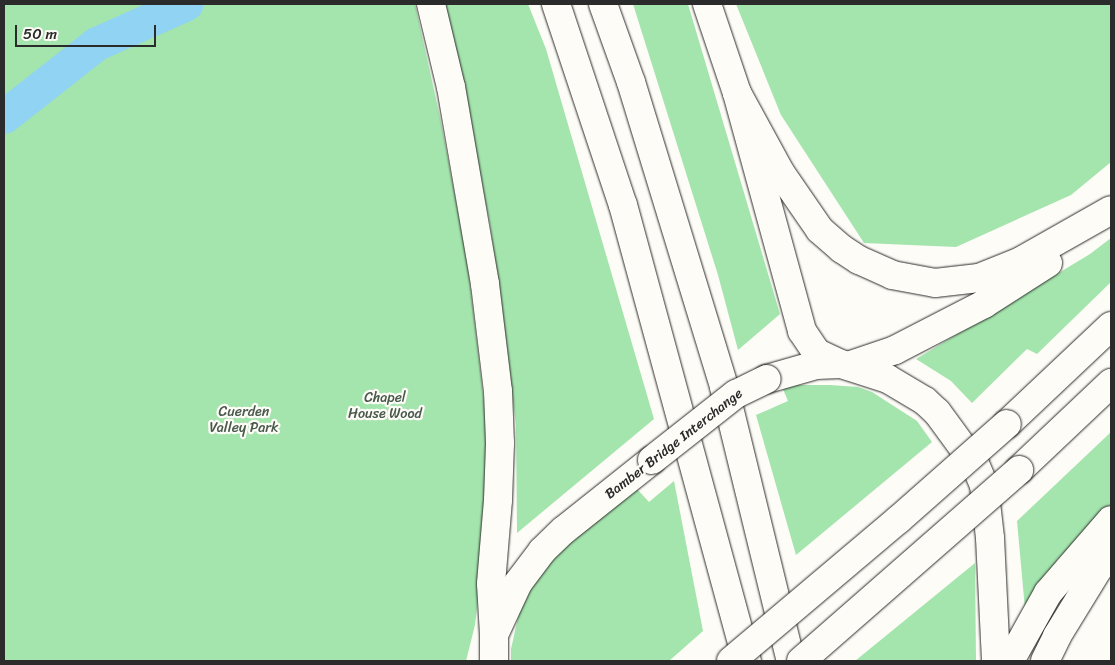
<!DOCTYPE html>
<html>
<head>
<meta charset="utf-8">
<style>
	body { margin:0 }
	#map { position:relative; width:1115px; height:665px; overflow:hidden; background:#fdfcf7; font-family:Sriracha,sans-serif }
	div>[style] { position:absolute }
	.green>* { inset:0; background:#a4e4ad }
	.river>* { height:34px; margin:-17px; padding:0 17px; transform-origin:17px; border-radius:17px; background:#91d3f3 }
	.roads { filter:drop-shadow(0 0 1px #2b2b2b) drop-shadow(0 0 1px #2b2b2b) }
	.motorway>* { height:28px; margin:-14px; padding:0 14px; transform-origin:14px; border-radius:14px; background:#fdfcf7 }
	.bridges { filter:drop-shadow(0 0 1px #2b2b2b) drop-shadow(0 0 1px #2b2b2b) }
	.motorway-bridge>* { height:28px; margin:-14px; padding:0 14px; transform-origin:14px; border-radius:14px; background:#fdfcf7 }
	span { translate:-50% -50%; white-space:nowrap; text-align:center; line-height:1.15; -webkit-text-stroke:4.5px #fdfcf7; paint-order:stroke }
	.park-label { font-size:14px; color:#49594c }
	.street-label { font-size:14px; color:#2b2b2b }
	.frame { position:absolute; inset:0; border:5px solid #2b2b2b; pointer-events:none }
	.scale { position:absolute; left:15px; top:25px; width:141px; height:22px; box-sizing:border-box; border:2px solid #2b2b2b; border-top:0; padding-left:6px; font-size:15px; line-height:18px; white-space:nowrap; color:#2b2b2b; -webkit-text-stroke:4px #fdfcf7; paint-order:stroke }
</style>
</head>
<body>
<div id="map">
	<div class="green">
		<i style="clip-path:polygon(4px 4px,415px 4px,440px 117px,467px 259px,486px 419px,486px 530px,475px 625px,466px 661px,4px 661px)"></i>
		<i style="clip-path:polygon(445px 4px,528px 4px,546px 49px,654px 419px,517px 533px,516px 425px,490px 224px)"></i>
		<i style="clip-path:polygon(633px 4px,688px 4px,780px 314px,738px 350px,718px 275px)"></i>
		<i style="clip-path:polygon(736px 4px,1111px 4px,1111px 162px,1071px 195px,956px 247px,864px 243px,781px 115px)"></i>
		<i style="clip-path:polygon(1111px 238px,1111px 282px,1037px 354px,1027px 349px,972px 403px,951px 381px,916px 359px,1090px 254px)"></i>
		<i style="clip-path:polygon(795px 385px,830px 385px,858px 387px,872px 392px,917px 421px,932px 442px,796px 555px,756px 415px,788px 401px,782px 387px)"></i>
		<i style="clip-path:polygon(1111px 432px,1111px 505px,1058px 559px,1025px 609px,1017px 521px)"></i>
		<i style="clip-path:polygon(674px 481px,703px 631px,669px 661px,511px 661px,511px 649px,519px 613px,533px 585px,559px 552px,637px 489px,649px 502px)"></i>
		<i style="clip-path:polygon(975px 563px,976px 661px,855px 661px)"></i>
	</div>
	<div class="river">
		<i style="left:4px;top:117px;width:118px;rotate:-38.1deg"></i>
		<i style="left:97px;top:44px;width:98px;rotate:-24deg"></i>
	</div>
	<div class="roads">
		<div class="motorway">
			<i style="left:431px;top:4px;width:85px;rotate:76.5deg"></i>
			<i style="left:451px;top:87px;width:200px;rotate:80.2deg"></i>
			<i style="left:485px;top:284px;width:108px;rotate:83.1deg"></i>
			<i style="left:498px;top:391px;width:52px;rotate:87.8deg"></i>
			<i style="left:500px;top:443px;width:57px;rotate:92deg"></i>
			<i style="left:498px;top:500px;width:84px;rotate:94.8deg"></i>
			<i style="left:491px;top:584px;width:51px;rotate:86.6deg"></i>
			<i style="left:556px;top:4px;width:212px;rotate:71.6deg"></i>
			<i style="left:623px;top:205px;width:473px;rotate:74.8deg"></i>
			<i style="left:603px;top:4px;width:83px;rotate:70.3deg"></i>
			<i style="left:631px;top:82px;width:319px;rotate:73deg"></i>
			<i style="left:724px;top:387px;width:282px;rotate:76.3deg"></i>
			<i style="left:707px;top:4px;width:94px;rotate:71.4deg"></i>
			<i style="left:737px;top:93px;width:247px;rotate:74.7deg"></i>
			<i style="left:802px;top:331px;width:27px;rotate:56deg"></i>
			<i style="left:817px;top:353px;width:26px;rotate:25deg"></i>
			<i style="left:737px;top:93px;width:90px;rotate:61.4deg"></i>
			<i style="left:780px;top:172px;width:70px;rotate:55.4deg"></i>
			<i style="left:820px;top:230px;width:29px;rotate:41deg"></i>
			<i style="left:842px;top:249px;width:20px;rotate:33deg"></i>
			<i style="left:859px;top:260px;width:36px;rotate:24deg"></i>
			<i style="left:892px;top:275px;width:44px;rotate:10.5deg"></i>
			<i style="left:935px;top:283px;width:44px;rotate:-6.5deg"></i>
			<i style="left:979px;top:278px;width:45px;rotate:-22deg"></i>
			<i style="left:1021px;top:261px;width:103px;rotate:-29.5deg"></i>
			<i style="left:848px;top:366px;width:50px;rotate:-18.8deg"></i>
			<i style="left:895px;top:350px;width:100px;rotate:-27.3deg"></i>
			<i style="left:984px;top:304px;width:76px;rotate:-32.6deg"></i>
			<i style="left:767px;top:379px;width:51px;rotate:-15.9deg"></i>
			<i style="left:816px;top:365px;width:25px;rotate:-2deg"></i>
			<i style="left:841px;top:364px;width:49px;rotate:17.7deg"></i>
			<i style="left:888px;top:379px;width:43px;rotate:30.7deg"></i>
			<i style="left:925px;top:401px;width:16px;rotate:43deg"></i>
			<i style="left:937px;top:412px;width:64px;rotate:53.8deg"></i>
			<i style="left:975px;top:464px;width:23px;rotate:67deg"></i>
			<i style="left:984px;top:485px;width:53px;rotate:83.5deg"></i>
			<i style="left:990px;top:538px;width:123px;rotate:87.2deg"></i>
			<i style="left:1007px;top:424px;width:143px;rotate:-43.3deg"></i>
			<i style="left:1019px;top:470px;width:127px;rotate:-43.4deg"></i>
			<i style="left:494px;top:661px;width:26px;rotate:-90deg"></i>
			<i style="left:494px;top:635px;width:57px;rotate:-65.2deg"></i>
			<i style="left:518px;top:583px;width:40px;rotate:-53deg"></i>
			<i style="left:542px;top:551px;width:30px;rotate:-44deg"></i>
			<i style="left:564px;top:530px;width:112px;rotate:-38.5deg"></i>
			<i style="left:1010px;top:661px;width:78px;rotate:-60.8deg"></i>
			<i style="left:1048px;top:593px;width:96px;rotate:-49.2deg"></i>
			<i style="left:1045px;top:661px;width:28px;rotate:-64deg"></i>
			<i style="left:1057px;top:636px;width:79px;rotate:-58.5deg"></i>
			<i style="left:1098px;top:569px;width:21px;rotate:-53deg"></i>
		</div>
	</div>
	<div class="bridges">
		<div class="motorway-bridge">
			<i style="left:652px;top:460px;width:107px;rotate:-38.2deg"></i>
			<i style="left:736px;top:394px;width:34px;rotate:-26deg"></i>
			<i style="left:731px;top:661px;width:219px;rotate:-40.2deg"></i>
			<i style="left:898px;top:520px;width:145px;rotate:-41.4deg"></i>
			<i style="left:801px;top:661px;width:290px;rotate:-41.2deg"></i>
		</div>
	</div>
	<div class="park-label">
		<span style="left:385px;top:406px">Chapel<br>House Wood</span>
		<span style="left:244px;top:420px">Cuerden<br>Valley Park</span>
	</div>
	<div class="street-label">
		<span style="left:674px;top:444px;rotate:-38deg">Bamber Bridge Interchange</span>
	</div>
	<div class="frame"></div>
	<div class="scale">50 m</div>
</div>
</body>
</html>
